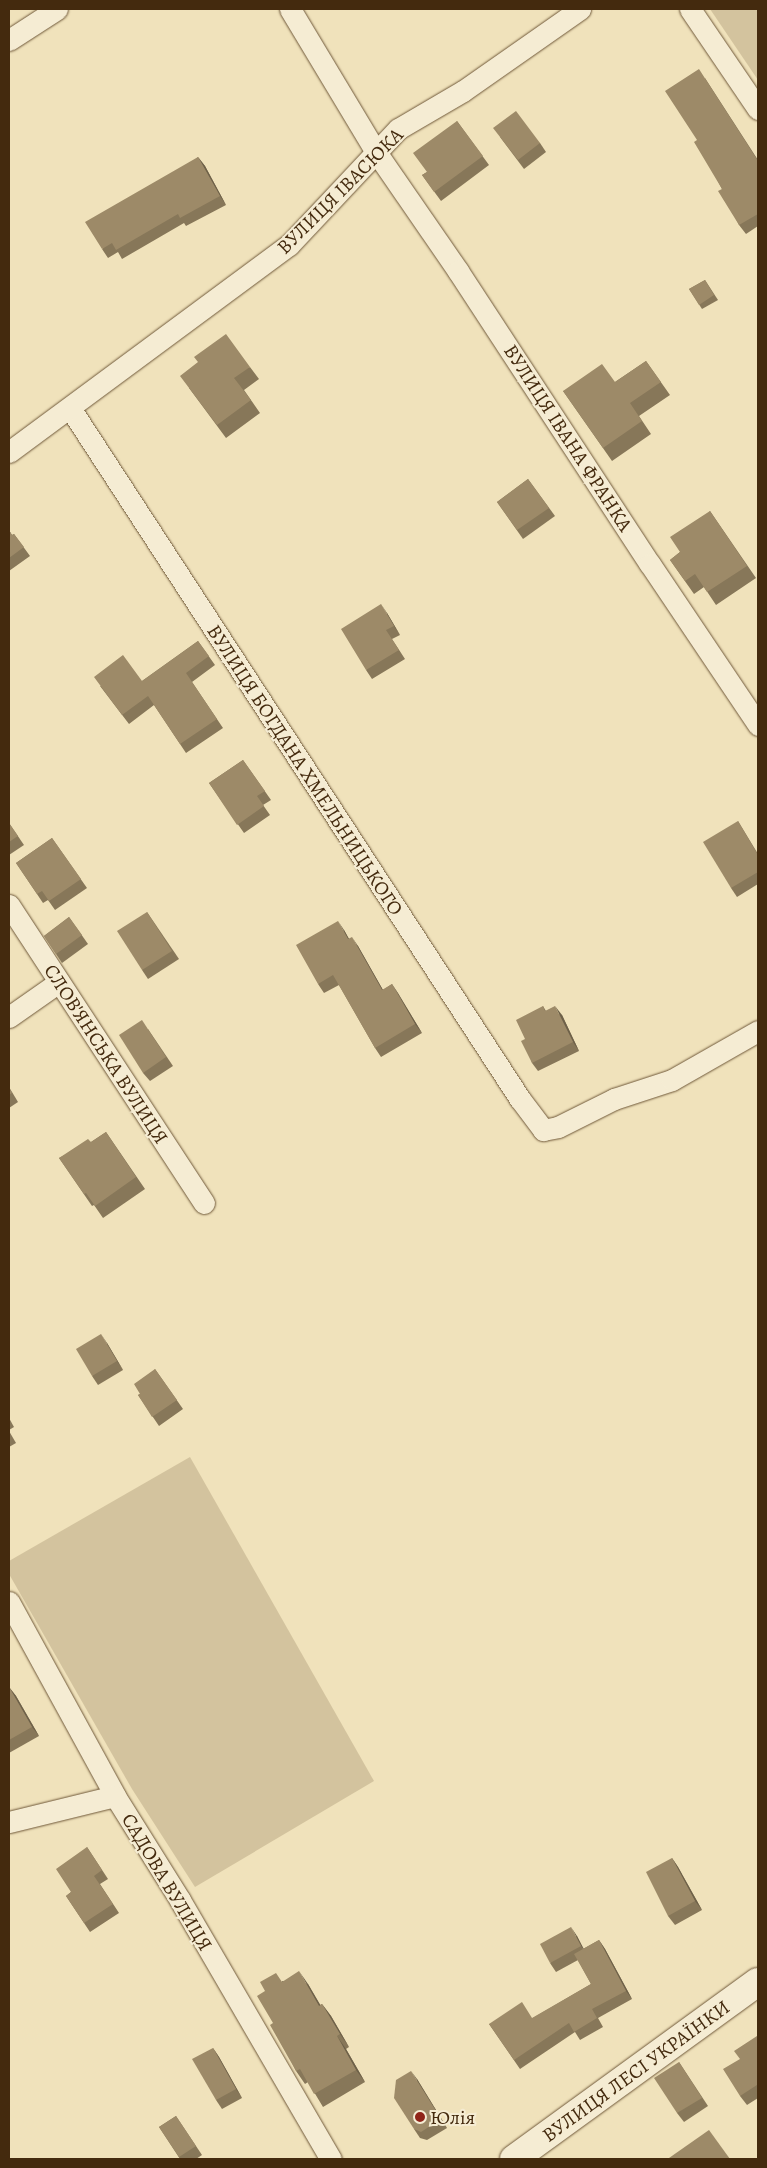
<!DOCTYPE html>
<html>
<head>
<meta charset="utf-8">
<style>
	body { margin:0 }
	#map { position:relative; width:767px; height:2168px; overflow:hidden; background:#f0e2bb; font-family:Alegreya,serif }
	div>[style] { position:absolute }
	.green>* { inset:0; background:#d3c39e }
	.roads { filter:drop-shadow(0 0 1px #6f5839) drop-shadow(0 0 1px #6f5839) }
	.street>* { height:21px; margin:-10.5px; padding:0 10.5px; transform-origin:10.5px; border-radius:10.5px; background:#f5ecd3 }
	.secondary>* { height:28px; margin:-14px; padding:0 14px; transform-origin:14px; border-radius:14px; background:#f5ecd3 }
	.wall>* { inset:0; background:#877759 }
	.shaded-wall>* { inset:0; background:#6e6149 }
	.building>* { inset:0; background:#9d8a68 }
	.dots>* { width:14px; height:14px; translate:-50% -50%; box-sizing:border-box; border:2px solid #f5ecd3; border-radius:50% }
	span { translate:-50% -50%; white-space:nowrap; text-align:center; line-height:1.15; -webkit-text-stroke:4px #f5ecd3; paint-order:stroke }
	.street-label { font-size:20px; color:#442a0e }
	.poi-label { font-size:20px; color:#442a0e }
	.left { translate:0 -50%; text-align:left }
	.frame { position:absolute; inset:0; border:10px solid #442a0e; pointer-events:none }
</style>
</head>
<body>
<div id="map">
	<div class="green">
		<i style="clip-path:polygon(710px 9px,758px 9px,758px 80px)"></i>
		<i style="clip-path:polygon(190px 1457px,374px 1781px,195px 1887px,132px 1789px,9px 1574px,9px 1561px)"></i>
	</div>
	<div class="roads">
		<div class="street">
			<i style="left:290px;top:9px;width:167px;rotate:59deg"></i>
			<i style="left:376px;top:152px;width:145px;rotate:55.4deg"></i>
			<i style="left:458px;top:271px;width:350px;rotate:56.8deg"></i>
			<i style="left:650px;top:564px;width:194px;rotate:56.1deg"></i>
			<i style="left:690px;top:9px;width:121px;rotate:55.8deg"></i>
			<i style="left:9px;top:40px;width:57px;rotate:-32.9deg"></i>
			<i style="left:70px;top:408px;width:825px;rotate:56.93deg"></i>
			<i style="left:520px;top:1099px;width:39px;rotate:53deg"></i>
			<i style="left:543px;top:1130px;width:15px;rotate:-11deg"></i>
			<i style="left:558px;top:1127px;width:63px;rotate:-26.6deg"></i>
			<i style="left:614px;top:1099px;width:61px;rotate:-18.1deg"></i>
			<i style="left:672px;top:1080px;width:99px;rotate:-29.7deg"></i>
			<i style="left:9px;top:452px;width:348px;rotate:-36.5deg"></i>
			<i style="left:289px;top:245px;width:159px;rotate:-46.8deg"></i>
			<i style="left:398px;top:129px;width:75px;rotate:-30.3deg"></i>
			<i style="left:463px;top:91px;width:143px;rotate:-35deg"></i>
			<i style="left:9px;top:905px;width:356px;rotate:56.8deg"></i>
			<i style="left:9px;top:1017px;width:61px;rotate:-35deg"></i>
			<i style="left:9px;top:1602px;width:221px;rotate:61.3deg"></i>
			<i style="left:115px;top:1796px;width:123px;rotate:58deg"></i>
			<i style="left:180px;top:1900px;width:300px;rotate:59.8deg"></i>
			<i style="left:9px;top:1822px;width:109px;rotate:-13.8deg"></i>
		</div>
		<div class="secondary">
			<i style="left:514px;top:2159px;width:301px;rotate:-36deg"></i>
		</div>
	</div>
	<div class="wall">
		<i style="clip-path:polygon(705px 78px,758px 160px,758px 226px,746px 234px,739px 225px,722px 189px,697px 140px)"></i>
		<i style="clip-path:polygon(457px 121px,489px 165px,441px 201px,422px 175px,427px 172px)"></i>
		<i style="clip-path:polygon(500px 137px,540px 143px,546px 152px,524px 169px)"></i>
		<i style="clip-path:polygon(198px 157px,205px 166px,226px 205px,186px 226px,184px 223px,122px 259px,118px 252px,108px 258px,102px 249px)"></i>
		<i style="clip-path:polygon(705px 280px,718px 300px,702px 309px,689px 289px)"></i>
		<i style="clip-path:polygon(646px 361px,670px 395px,639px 416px,651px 434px,612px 461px,563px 391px,615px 382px)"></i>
		<i style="clip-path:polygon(250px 367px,259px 379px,244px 390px,260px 413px,226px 438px,189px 388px)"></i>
		<i style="clip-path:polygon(528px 479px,555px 516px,523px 539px,497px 502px)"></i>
		<i style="clip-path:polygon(710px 511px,756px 578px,716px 605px,704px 587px,694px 594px,670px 560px,680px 552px)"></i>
		<i style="clip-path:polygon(9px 530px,12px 535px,14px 534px,30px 556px,9px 571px)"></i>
		<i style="clip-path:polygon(387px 613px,400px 635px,392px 639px,405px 659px,372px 679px,366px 670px)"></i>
		<i style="clip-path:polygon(198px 641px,215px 665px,192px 682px,223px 728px,186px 753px,154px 705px,129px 724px,100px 686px,142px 681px)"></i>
		<i style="clip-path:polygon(243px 760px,271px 800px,263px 805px,270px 815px,244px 833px,209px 783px)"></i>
		<i style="clip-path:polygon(738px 821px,758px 854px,758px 884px,737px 897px,731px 888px)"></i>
		<i style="clip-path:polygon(9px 823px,24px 845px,9px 855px)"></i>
		<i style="clip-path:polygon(52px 838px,87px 888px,55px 910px,48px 900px,43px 903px,16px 863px)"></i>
		<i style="clip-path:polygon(147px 912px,179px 959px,148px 979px,142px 970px)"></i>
		<i style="clip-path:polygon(69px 917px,88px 944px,62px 963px,44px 936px)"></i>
		<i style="clip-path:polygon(344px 930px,349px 939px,358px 946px,383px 990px,392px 984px,422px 1033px,381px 1057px,375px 1048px,339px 985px,324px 993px,318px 984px)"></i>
		<i style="clip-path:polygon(543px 1006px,546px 1011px,562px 1015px,579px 1051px,538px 1071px,532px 1063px,525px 1039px)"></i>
		<i style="clip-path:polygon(148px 1029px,173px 1066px,150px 1081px,143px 1073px)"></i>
		<i style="clip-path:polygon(9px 1087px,18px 1102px,9px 1108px)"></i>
		<i style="clip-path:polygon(106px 1132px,145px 1189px,103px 1218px,94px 1205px,92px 1206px,59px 1158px,91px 1142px)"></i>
		<i style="clip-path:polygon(107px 1343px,123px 1370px,98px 1385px,92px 1376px)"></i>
		<i style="clip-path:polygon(155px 1369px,183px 1409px,159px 1426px,138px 1395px,140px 1394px)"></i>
		<i style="clip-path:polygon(9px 1418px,14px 1427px,9px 1430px)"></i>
		<i style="clip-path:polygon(9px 1431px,16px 1443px,9px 1447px)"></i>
		<i style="clip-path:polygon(9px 1687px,16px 1696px,39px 1736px,9px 1753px)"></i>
		<i style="clip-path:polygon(87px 1847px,108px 1879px,100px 1884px,119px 1913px,90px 1932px,66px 1896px,71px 1892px)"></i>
		<i style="clip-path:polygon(672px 1858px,678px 1867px,702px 1910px,675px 1925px,668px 1916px)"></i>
		<i style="clip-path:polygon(577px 1936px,583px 1949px,599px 1940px,605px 1949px,632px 1999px,598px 2018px,603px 2027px,580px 2040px,575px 2032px,520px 2069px,489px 2024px,533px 2018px,591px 1984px,578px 1960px,556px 1972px,550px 1963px)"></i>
		<i style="clip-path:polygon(282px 1981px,308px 1984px,320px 2005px,322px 2004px,331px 2016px,349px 2047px,346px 2049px,365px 2082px,323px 2107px,308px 2082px,305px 2084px,296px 2071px,273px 2023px)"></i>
		<i style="clip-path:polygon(758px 2039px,758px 2098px,747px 2105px,740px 2096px,740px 2059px)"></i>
		<i style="clip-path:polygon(213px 2048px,219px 2057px,242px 2098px,222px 2109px,216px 2100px)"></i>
		<i style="clip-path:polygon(679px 2062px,708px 2106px,684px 2122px,677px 2113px)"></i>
		<i style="clip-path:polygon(417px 2079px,447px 2128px,427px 2140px,420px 2138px,414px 2129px)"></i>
		<i style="clip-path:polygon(176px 2116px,202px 2155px,196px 2159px,180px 2159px,159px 2127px)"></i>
	</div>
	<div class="shaded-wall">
		<i style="clip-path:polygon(198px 157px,205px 166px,226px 205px,220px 196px)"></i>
		<i style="clip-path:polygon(381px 604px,387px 613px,400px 635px,394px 626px)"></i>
		<i style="clip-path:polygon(338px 921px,344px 930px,354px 948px,348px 939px)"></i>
		<i style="clip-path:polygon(352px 937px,358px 946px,388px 999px,382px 990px)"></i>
		<i style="clip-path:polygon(392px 984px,398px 993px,422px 1033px,415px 1024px)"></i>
		<i style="clip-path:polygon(555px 1006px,562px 1015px,579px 1051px,573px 1042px)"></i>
		<i style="clip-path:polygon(101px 1334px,107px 1343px,123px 1370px,117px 1361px)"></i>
		<i style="clip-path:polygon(9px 1687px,16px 1696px,39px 1736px,32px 1727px)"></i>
		<i style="clip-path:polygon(672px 1858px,678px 1867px,702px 1910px,695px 1901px)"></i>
		<i style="clip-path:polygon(571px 1927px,577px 1936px,587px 1955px,581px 1946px)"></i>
		<i style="clip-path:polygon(599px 1940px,605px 1949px,632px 1999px,626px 1991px)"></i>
		<i style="clip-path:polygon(299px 1971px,308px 1984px,328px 2018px,319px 2006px)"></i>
		<i style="clip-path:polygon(322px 2004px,331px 2016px,349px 2047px,340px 2034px)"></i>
		<i style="clip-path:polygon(337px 2036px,346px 2049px,365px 2082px,356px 2070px)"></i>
		<i style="clip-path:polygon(213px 2048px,219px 2057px,242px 2098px,236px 2089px)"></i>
		<i style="clip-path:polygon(411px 2071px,417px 2079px,447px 2128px,441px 2119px)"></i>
	</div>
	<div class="building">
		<i style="clip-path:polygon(699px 69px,758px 161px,758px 214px,739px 225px,718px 191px,722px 189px,694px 142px,697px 140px,665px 91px)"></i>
		<i style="clip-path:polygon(516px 111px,540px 143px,518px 160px,493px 128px)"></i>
		<i style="clip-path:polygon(457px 121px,483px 156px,434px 192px,422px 175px,427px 172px,413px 153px)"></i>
		<i style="clip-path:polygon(198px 157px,220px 196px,180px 218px,178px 214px,116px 250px,112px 243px,102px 249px,85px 222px)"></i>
		<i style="clip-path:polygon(705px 280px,714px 295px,699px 305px,689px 289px)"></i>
		<i style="clip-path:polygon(226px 334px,250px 367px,234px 378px,251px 400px,217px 425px,180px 376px,198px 362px,194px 357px)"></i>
		<i style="clip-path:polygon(646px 361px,661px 382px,630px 403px,642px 421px,603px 448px,563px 391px,602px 364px,615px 382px)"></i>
		<i style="clip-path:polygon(528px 479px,549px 508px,517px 530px,497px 502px)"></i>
		<i style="clip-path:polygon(710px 511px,747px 566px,707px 592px,695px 574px,685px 581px,670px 560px,680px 552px,670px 537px)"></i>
		<i style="clip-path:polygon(9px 530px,12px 535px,14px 534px,24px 547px,9px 558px)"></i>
		<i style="clip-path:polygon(381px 604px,394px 626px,386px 630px,399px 650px,366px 670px,341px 629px)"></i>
		<i style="clip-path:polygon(198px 641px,209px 656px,186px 673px,217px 719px,180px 744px,148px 696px,122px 715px,94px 677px,123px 655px,142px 681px)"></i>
		<i style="clip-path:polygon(243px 760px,265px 791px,257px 796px,264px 806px,237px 825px,209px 783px)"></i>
		<i style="clip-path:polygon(738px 821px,758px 855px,758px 872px,731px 888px,703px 842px)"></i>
		<i style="clip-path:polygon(9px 823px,18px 836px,9px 842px)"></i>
		<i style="clip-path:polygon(52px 838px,81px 879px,49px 901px,42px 891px,37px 894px,16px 863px)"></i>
		<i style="clip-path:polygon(147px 912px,172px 951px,142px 970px,117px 931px)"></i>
		<i style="clip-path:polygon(69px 917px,82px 935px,56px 954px,44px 936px)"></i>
		<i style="clip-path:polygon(338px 921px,348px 939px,352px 937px,382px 990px,392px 984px,415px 1024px,375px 1048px,333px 975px,318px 984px,296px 945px)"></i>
		<i style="clip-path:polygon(543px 1006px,545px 1011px,555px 1006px,573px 1042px,532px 1063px,521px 1041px,525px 1039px,516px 1020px)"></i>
		<i style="clip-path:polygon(142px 1020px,166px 1057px,143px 1073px,119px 1035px)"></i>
		<i style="clip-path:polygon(9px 1088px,12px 1093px,9px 1095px)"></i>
		<i style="clip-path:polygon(106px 1132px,136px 1177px,95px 1206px,86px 1193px,84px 1194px,59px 1158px,88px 1139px,91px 1142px)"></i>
		<i style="clip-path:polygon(101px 1334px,117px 1361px,92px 1376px,76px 1349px)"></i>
		<i style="clip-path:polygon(155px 1369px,177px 1400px,152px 1417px,138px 1395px,140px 1394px,134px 1384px)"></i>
		<i style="clip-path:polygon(9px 1687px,32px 1727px,9px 1740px)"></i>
		<i style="clip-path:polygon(87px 1847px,102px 1870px,94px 1876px,113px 1904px,84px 1923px,66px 1896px,71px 1892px,56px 1869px)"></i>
		<i style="clip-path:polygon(672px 1858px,695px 1901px,668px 1916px,646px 1872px)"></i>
		<i style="clip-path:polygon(571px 1927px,581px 1946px,550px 1963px,540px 1944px)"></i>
		<i style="clip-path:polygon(599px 1940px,626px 1991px,592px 2009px,597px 2018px,574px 2032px,569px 2023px,514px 2060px,489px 2024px,522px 2002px,532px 2018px,591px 1984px,574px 1954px)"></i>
		<i style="clip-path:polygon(299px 1971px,319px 2006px,322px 2004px,340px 2034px,337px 2036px,356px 2070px,314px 2094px,300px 2069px,296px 2071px,270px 2025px,273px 2023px,257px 1996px,265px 1991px,260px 1982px,276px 1973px,282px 1982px)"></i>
		<i style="clip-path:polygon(757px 2036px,758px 2039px,758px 2087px,757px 2085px,740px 2096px,723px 2069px,740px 2059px,734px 2051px)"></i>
		<i style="clip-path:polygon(213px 2048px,236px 2089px,216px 2100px,192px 2059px)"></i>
		<i style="clip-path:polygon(679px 2062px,702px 2098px,677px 2113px,654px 2078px)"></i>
		<i style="clip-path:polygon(411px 2071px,441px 2119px,421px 2132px,414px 2129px,394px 2098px,396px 2080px)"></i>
		<i style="clip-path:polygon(176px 2116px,196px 2146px,179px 2157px,159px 2127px)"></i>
		<i style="clip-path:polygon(709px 2130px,730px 2159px,670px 2159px,669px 2158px)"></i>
	</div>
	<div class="dots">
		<i style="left:420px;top:2117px;background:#8f2418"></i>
	</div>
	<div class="street-label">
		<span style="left:340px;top:191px;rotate:-45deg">ВУЛИЦЯ ІВАСЮКА</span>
		<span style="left:568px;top:438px;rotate:57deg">ВУЛИЦЯ ІВАНА ФРАНКА</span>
		<span style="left:305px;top:770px;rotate:57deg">ВУЛИЦЯ БОГДАНА ХМЕЛЬНИЦЬКОГО</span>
		<span style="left:106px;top:1054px;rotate:57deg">СЛОВ'ЯНСЬКА ВУЛИЦЯ</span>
		<span style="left:167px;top:1882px;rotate:59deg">САДОВА ВУЛИЦЯ</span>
		<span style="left:636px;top:2071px;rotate:-36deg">ВУЛИЦЯ ЛЕСІ УКРАЇНКИ</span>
	</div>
	<div class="poi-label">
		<span class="left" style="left:430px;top:2117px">Юлія</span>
	</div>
	<div class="frame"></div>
</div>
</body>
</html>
